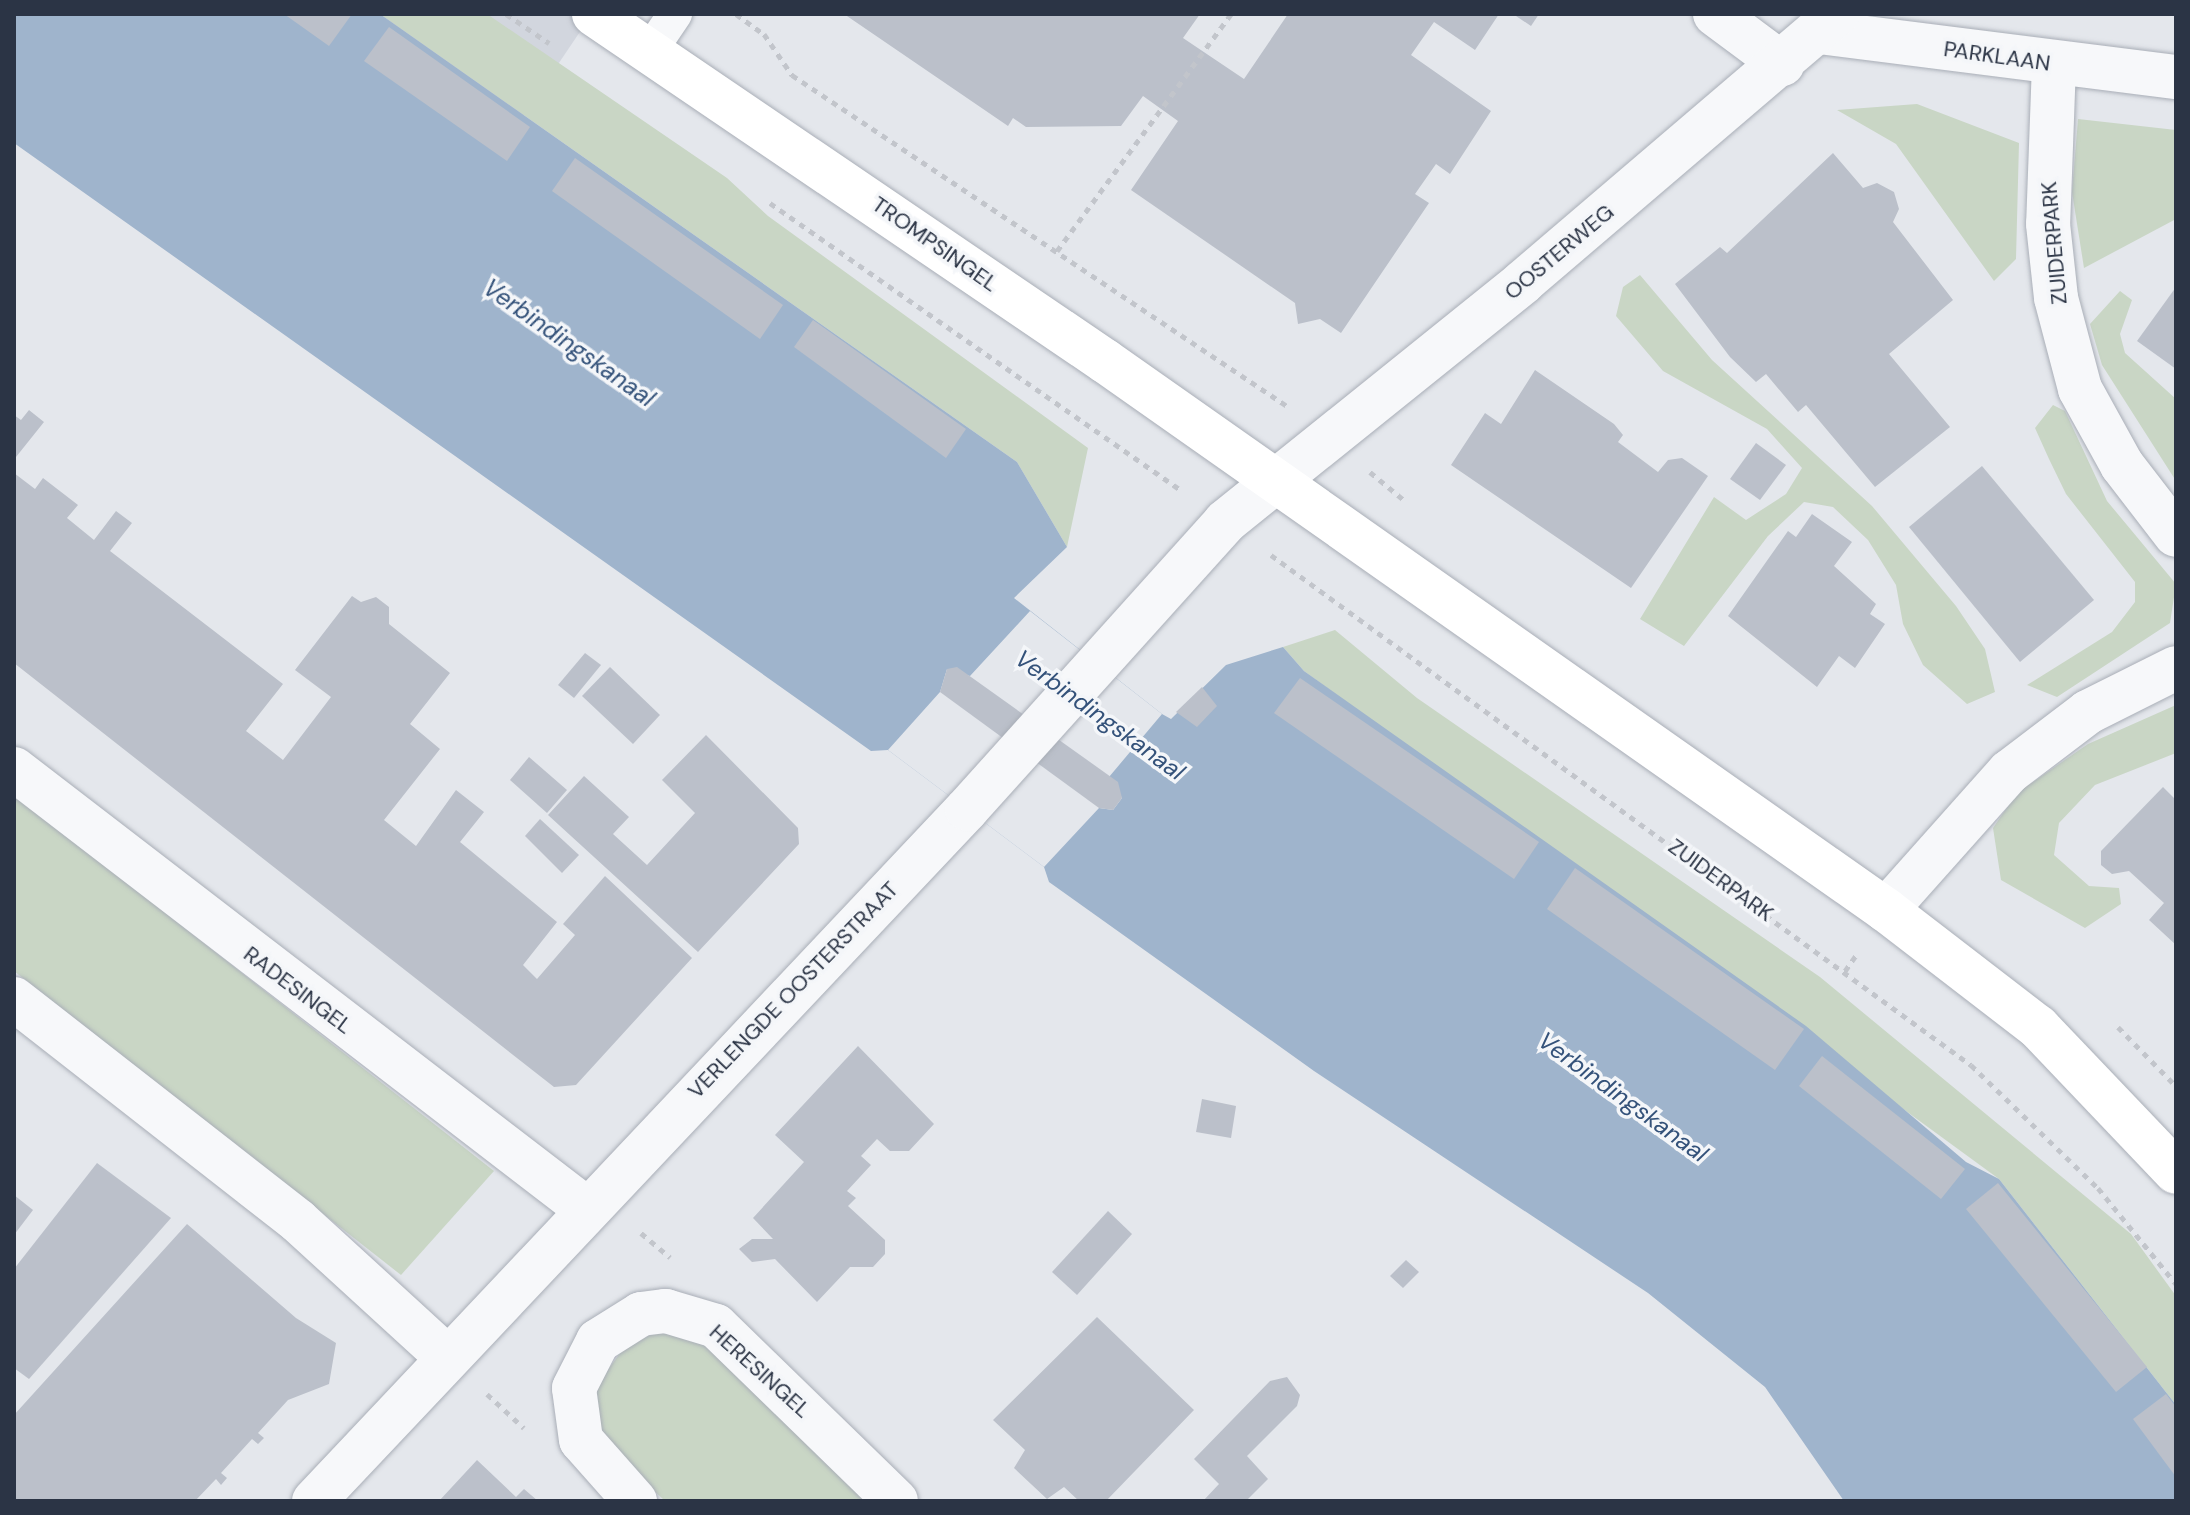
<!DOCTYPE html>
<html>
<head>
<meta charset="utf-8">
<style>
	body { margin:0 }
	#map { position:relative; width:2190px; height:1515px; overflow:hidden; background:#e4e7ec; font-family:"DM Sans",sans-serif }
	div>[style] { position:absolute }
	.built>* { inset:0; background:#d2d6de }
	.green>* { inset:0; background:#c9d6c5 }
	.water>* { inset:0; background:#9fb4cc }
	.pier>* { inset:0; background:#e4e7ec }
	.building>* { inset:0; background:#bbc0ca }
	.path>* { height:5px; margin-top:-2.5px; transform-origin:0; background:repeating-linear-gradient(90deg,#c2c5cb 0 6px,transparent 0 12px) }
	.roads { filter:drop-shadow(0 0 2px #a9aeb7) drop-shadow(0 0 2px #a9aeb7) }
	.lane>* { height:34px; margin:-17px; padding:0 17px; transform-origin:17px; border-radius:17px; background:#f7f8fa }
	.street>* { height:44px; margin:-22px; padding:0 22px; transform-origin:22px; border-radius:22px; background:#f7f8fa }
	.secondary>* { height:44px; margin:-22px; padding:0 22px; transform-origin:22px; border-radius:22px; background:#fff }
	span { translate:-50% -50%; white-space:nowrap; text-align:center; line-height:1.15; -webkit-text-stroke:7px #f4f6f9; paint-order:stroke }
	.street-label { font-size:22px; color:#2b3445 }
	.water-label { font-size:24px; color:#34527a; font-style:italic }
	.frame { position:absolute; inset:0; border:16px solid #2b3445; pointer-events:none }
</style>
</head>
<body>
<div id="map">
	<div class="built">
		<i style="clip-path:polygon(381px 14px,592px 14px,519px 122px)"></i>
	</div>
	<div class="green">
		<i style="clip-path:polygon(380px 14px,487px 14px,727px 178px,768px 216px,1088px 448px,1067px 547px,1017px 462px)"></i>
		<i style="clip-path:polygon(1917px 104px,2019px 143px,2016px 259px,1994px 281px,1896px 144px,1837px 110px)"></i>
		<i style="clip-path:polygon(2078px 119px,2176px 130px,2176px 219px,2084px 268px,2072px 192px)"></i>
		<i style="clip-path:polygon(1640px 275px,1712px 360px,1872px 506px,1956px 606px,1985px 649px,1995px 692px,1967px 704px,1923px 665px,1903px 624px,1896px 585px,1868px 540px,1833px 507px,1804px 502px,1768px 536px,1684px 646px,1640px 619px,1714px 497px,1746px 520px,1786px 494px,1802px 468px,1767px 429px,1663px 371px,1616px 316px,1623px 287px)"></i>
		<i style="clip-path:polygon(2120px 291px,2132px 300px,2120px 334px,2125px 353px,2176px 399px,2176px 481px,2102px 365px,2090px 324px)"></i>
		<i style="clip-path:polygon(2053px 405px,2065px 411px,2107px 501px,2176px 584px,2170px 623px,2057px 697px,2027px 685px,2112px 632px,2135px 602px,2135px 582px,2066px 494px,2049px 459px,2035px 428px)"></i>
		<i style="clip-path:polygon(1335px 630px,1417px 698px,1820px 977px,2131px 1234px,2176px 1296px,2176px 1405px,1999px 1179px,1304px 671px,1283px 647px)"></i>
		<i style="clip-path:polygon(2176px 705px,2176px 753px,2095px 785px,2059px 823px,2054px 855px,2089px 886px,2119px 888px,2121px 904px,2085px 928px,2001px 880px,1993px 828px,2017px 793px,2088px 744px)"></i>
		<i style="clip-path:polygon(14px 794px,494px 1171px,401px 1275px,14px 971px)"></i>
		<i style="clip-path:polygon(666px 1329px,704px 1342px,870px 1501px,665px 1501px,603px 1443px,591px 1393px,626px 1345px)"></i>
	</div>
	<div class="water">
		<i style="clip-path:polygon(14px 14px,380px 14px,1017px 462px,1067px 547px,1014px 598px,1162px 714px,1171px 719px,1226px 665px,1283px 647px,1304px 671px,1806px 1026px,1966px 1162px,1999px 1179px,2176px 1405px,2176px 1501px,1844px 1501px,1765px 1387px,1648px 1293px,1314px 1071px,1049px 882px,1044px 867px,888px 750px,871px 751px,14px 143px)"></i>
	</div>
	<div class="pier">
		<i style="clip-path:polygon(1030px 611px,1162px 714px,1109px 777px,1122px 798px,1113px 810px,1099px 808px,1044px 867px,888px 750px,940px 692px,947px 669px,970px 676px)"></i>
	</div>
	<div class="building">
		<i style="clip-path:polygon(284px 14px,352px 14px,329px 46px)"></i>
		<i style="clip-path:polygon(844px 14px,1200px 14px,1183px 38px,1244px 79px,1288px 14px,1499px 14px,1475px 50px,1434px 22px,1411px 55px,1491px 111px,1450px 174px,1436px 164px,1415px 194px,1429px 203px,1341px 333px,1320px 319px,1298px 324px,1295px 303px,1131px 190px,1178px 121px,1143px 96px,1121px 126px,1026px 127px,1013px 118px,1008px 126px)"></i>
		<i style="clip-path:polygon(1513px 14px,1539px 14px,1531px 26px)"></i>
		<i style="clip-path:polygon(389px 27px,530px 127px,507px 161px,364px 61px)"></i>
		<i style="clip-path:polygon(1833px 153px,1863px 188px,1877px 183px,1894px 192px,1899px 209px,1893px 222px,1953px 300px,1889px 354px,1950px 427px,1875px 487px,1806px 405px,1798px 412px,1766px 374px,1756px 382px,1730px 357px,1675px 284px,1720px 247px,1727px 253px)"></i>
		<i style="clip-path:polygon(575px 158px,783px 305px,760px 339px,552px 191px)"></i>
		<i style="clip-path:polygon(2176px 287px,2176px 369px,2137px 341px)"></i>
		<i style="clip-path:polygon(813px 320px,966px 429px,946px 458px,794px 347px)"></i>
		<i style="clip-path:polygon(1535px 370px,1614px 424px,1623px 435px,1618px 442px,1658px 472px,1668px 460px,1682px 458px,1708px 476px,1631px 588px,1451px 465px,1485px 413px,1501px 424px)"></i>
		<i style="clip-path:polygon(29px 410px,44px 422px,16px 457px,14px 415px,21px 420px)"></i>
		<i style="clip-path:polygon(1756px 443px,1786px 465px,1760px 500px,1730px 479px)"></i>
		<i style="clip-path:polygon(1982px 466px,2094px 600px,2020px 662px,1909px 527px)"></i>
		<i style="clip-path:polygon(14px 473px,35px 489px,43px 478px,78px 505px,67px 518px,94px 540px,116px 511px,132px 523px,110px 551px,283px 684px,246px 731px,283px 760px,331px 697px,295px 670px,352px 596px,361px 602px,376px 597px,389px 607px,389px 624px,450px 673px,410px 724px,440px 749px,384px 820px,416px 846px,456px 790px,484px 812px,460px 842px,557px 922px,523px 965px,537px 979px,575px 935px,563px 924px,605px 876px,692px 958px,576px 1085px,554px 1087px,14px 663px)"></i>
		<i style="clip-path:polygon(1812px 514px,1852px 542px,1834px 566px,1876px 604px,1870px 614px,1885px 624px,1855px 668px,1839px 656px,1817px 687px,1728px 616px,1788px 531px,1796px 537px)"></i>
		<i style="clip-path:polygon(585px 653px,601px 665px,574px 698px,558px 685px)"></i>
		<i style="clip-path:polygon(610px 667px,660px 715px,633px 744px,582px 696px)"></i>
		<i style="clip-path:polygon(957px 667px,1118px 782px,1122px 798px,1113px 810px,1099px 808px,940px 692px,947px 669px)"></i>
		<i style="clip-path:polygon(1300px 678px,1539px 842px,1514px 879px,1274px 713px)"></i>
		<i style="clip-path:polygon(1202px 687px,1217px 706px,1197px 727px,1176px 712px)"></i>
		<i style="clip-path:polygon(706px 735px,798px 828px,799px 844px,698px 952px,548px 815px,584px 776px,629px 817px,613px 834px,647px 865px,695px 813px,662px 780px)"></i>
		<i style="clip-path:polygon(529px 757px,567px 790px,547px 813px,510px 780px)"></i>
		<i style="clip-path:polygon(2163px 787px,2176px 800px,2176px 945px,2149px 920px,2164px 903px,2129px 871px,2112px 874px,2101px 865px,2101px 851px)"></i>
		<i style="clip-path:polygon(540px 819px,579px 855px,562px 873px,525px 836px)"></i>
		<i style="clip-path:polygon(1575px 868px,1804px 1029px,1775px 1070px,1547px 909px)"></i>
		<i style="clip-path:polygon(858px 1046px,934px 1124px,909px 1151px,890px 1151px,877px 1139px,861px 1156px,871px 1165px,847px 1191px,856px 1198px,848px 1206px,885px 1240px,885px 1254px,873px 1267px,850px 1267px,817px 1302px,775px 1259px,752px 1262px,739px 1249px,752px 1239px,773px 1239px,753px 1218px,804px 1162px,775px 1135px)"></i>
		<i style="clip-path:polygon(1822px 1056px,1965px 1169px,1941px 1199px,1799px 1086px)"></i>
		<i style="clip-path:polygon(1202px 1099px,1236px 1106px,1231px 1138px,1196px 1132px)"></i>
		<i style="clip-path:polygon(97px 1163px,171px 1218px,29px 1379px,14px 1368px,14px 1269px)"></i>
		<i style="clip-path:polygon(1998px 1183px,2147px 1367px,2116px 1392px,1966px 1209px)"></i>
		<i style="clip-path:polygon(14px 1195px,33px 1210px,14px 1235px)"></i>
		<i style="clip-path:polygon(1108px 1211px,1132px 1234px,1077px 1295px,1052px 1272px)"></i>
		<i style="clip-path:polygon(187px 1224px,296px 1318px,336px 1343px,329px 1384px,288px 1400px,258px 1433px,264px 1438px,258px 1444px,252px 1439px,221px 1473px,227px 1478px,221px 1485px,216px 1479px,195px 1501px,14px 1501px,14px 1415px)"></i>
		<i style="clip-path:polygon(1406px 1260px,1419px 1272px,1403px 1288px,1390px 1276px)"></i>
		<i style="clip-path:polygon(1097px 1317px,1194px 1410px,1106px 1501px,1079px 1501px,1064px 1487px,1047px 1499px,1014px 1468px,1025px 1450px,993px 1420px)"></i>
		<i style="clip-path:polygon(1287px 1377px,1300px 1395px,1297px 1406px,1247px 1456px,1268px 1479px,1246px 1501px,1203px 1501px,1219px 1484px,1194px 1459px,1270px 1381px)"></i>
		<i style="clip-path:polygon(2166px 1394px,2176px 1407px,2176px 1477px,2133px 1419px)"></i>
		<i style="clip-path:polygon(477px 1460px,516px 1497px,524px 1489px,538px 1501px,439px 1501px)"></i>
	</div>
	<div class="path">
		<i style="left:506px;top:14px;width:52px;rotate:34deg"></i>
		<i style="left:736px;top:14px;width:34px;rotate:36deg"></i>
		<i style="left:764px;top:34px;width:50px;rotate:55.7deg"></i>
		<i style="left:792px;top:75px;width:595px;rotate:33.77deg"></i>
		<i style="left:770px;top:203px;width:503px;rotate:34.95deg"></i>
		<i style="left:1057px;top:251px;width:294px;rotate:-53.7deg"></i>
		<i style="left:1370px;top:472px;width:45px;rotate:39.6deg"></i>
		<i style="left:1271px;top:555px;width:866px;rotate:36.08deg"></i>
		<i style="left:1971px;top:1065px;width:177px;rotate:44.1deg"></i>
		<i style="left:2098px;top:1188px;width:124px;rotate:50.9deg"></i>
		<i style="left:1845px;top:971px;width:19px;rotate:-55deg"></i>
		<i style="left:2118px;top:1027px;width:83px;rotate:45.5deg"></i>
		<i style="left:641px;top:1233px;width:38px;rotate:40deg"></i>
		<i style="left:487px;top:1394px;width:50px;rotate:42.6deg"></i>
	</div>
	<div class="roads">
		<div class="lane">
			<i style="left:650px;top:51px;width:45px;rotate:-56deg"></i>
		</div>
		<div class="street">
			<i style="left:1715px;top:14px;width:84px;rotate:36.7deg"></i>
			<i style="left:1819px;top:32px;width:360px;rotate:7.2deg"></i>
			<i style="left:2054px;top:64px;width:160px;rotate:92.1deg"></i>
			<i style="left:2048px;top:224px;width:74px;rotate:83.8deg"></i>
			<i style="left:2056px;top:298px;width:94px;rotate:75.2deg"></i>
			<i style="left:2080px;top:389px;width:87px;rotate:61.1deg"></i>
			<i style="left:2122px;top:465px;width:88px;rotate:52.4deg"></i>
			<i style="left:14px;top:769px;width:720px;rotate:37.55deg"></i>
			<i style="left:1886px;top:910px;width:185px;rotate:-48.3deg"></i>
			<i style="left:2009px;top:772px;width:99px;rotate:-37.2deg"></i>
			<i style="left:2088px;top:712px;width:98px;rotate:-26.6deg"></i>
			<i style="left:14px;top:999px;width:360px;rotate:38deg"></i>
			<i style="left:298px;top:1221px;width:203px;rotate:42.4deg"></i>
			<i style="left:314px;top:1501px;width:951px;rotate:-46.66deg"></i>
			<i style="left:967px;top:809px;width:386px;rotate:-48deg"></i>
			<i style="left:1225px;top:522px;width:383px;rotate:-38.8deg"></i>
			<i style="left:1523px;top:282px;width:413px;rotate:-40.5deg"></i>
			<i style="left:635px;top:1501px;width:81px;rotate:-131.5deg"></i>
			<i style="left:581px;top:1440px;width:52px;rotate:-97.7deg"></i>
			<i style="left:574px;top:1388px;width:53px;rotate:-62.9deg"></i>
			<i style="left:598px;top:1341px;width:51px;rotate:-32.1deg"></i>
			<i style="left:641px;top:1314px;width:25px;rotate:-7deg"></i>
			<i style="left:666px;top:1311px;width:52px;rotate:16.7deg"></i>
			<i style="left:716px;top:1326px;width:251px;rotate:44.2deg"></i>
		</div>
		<div class="secondary">
			<i style="left:594px;top:14px;width:618px;rotate:34.18deg"></i>
			<i style="left:1105px;top:361px;width:955px;rotate:35.11deg"></i>
			<i style="left:1886px;top:910px;width:192px;rotate:37.6deg"></i>
			<i style="left:2038px;top:1027px;width:200px;rotate:46.4deg"></i>
		</div>
	</div>
	<div class="street-label">
		<span style="left:1997px;top:56px;rotate:8deg">PARKLAAN</span>
		<span style="left:2054px;top:243px;rotate:-95deg">ZUIDERPARK</span>
		<span style="left:935px;top:244px;rotate:35deg">TROMPSINGEL</span>
		<span style="left:1559px;top:252px;rotate:-40deg">OOSTERWEG</span>
		<span style="left:1721px;top:880px;rotate:36deg">ZUIDERPARK</span>
		<span style="left:298px;top:990px;rotate:37deg">RADESINGEL</span>
		<span style="left:793px;top:990px;rotate:-46deg">VERLENGDE OOSTERSTRAAT</span>
		<span style="left:760px;top:1371px;rotate:42deg">HERESINGEL</span>
	</div>
	<div class="water-label">
		<span style="left:569px;top:343px;rotate:35deg">Verbindingskanaal</span>
		<span style="left:1100px;top:715px;rotate:36deg">Verbindingskanaal</span>
		<span style="left:1623px;top:1097px;rotate:36deg">Verbindingskanaal</span>
	</div>
	<div class="frame"></div>
</div>
</body>
</html>
